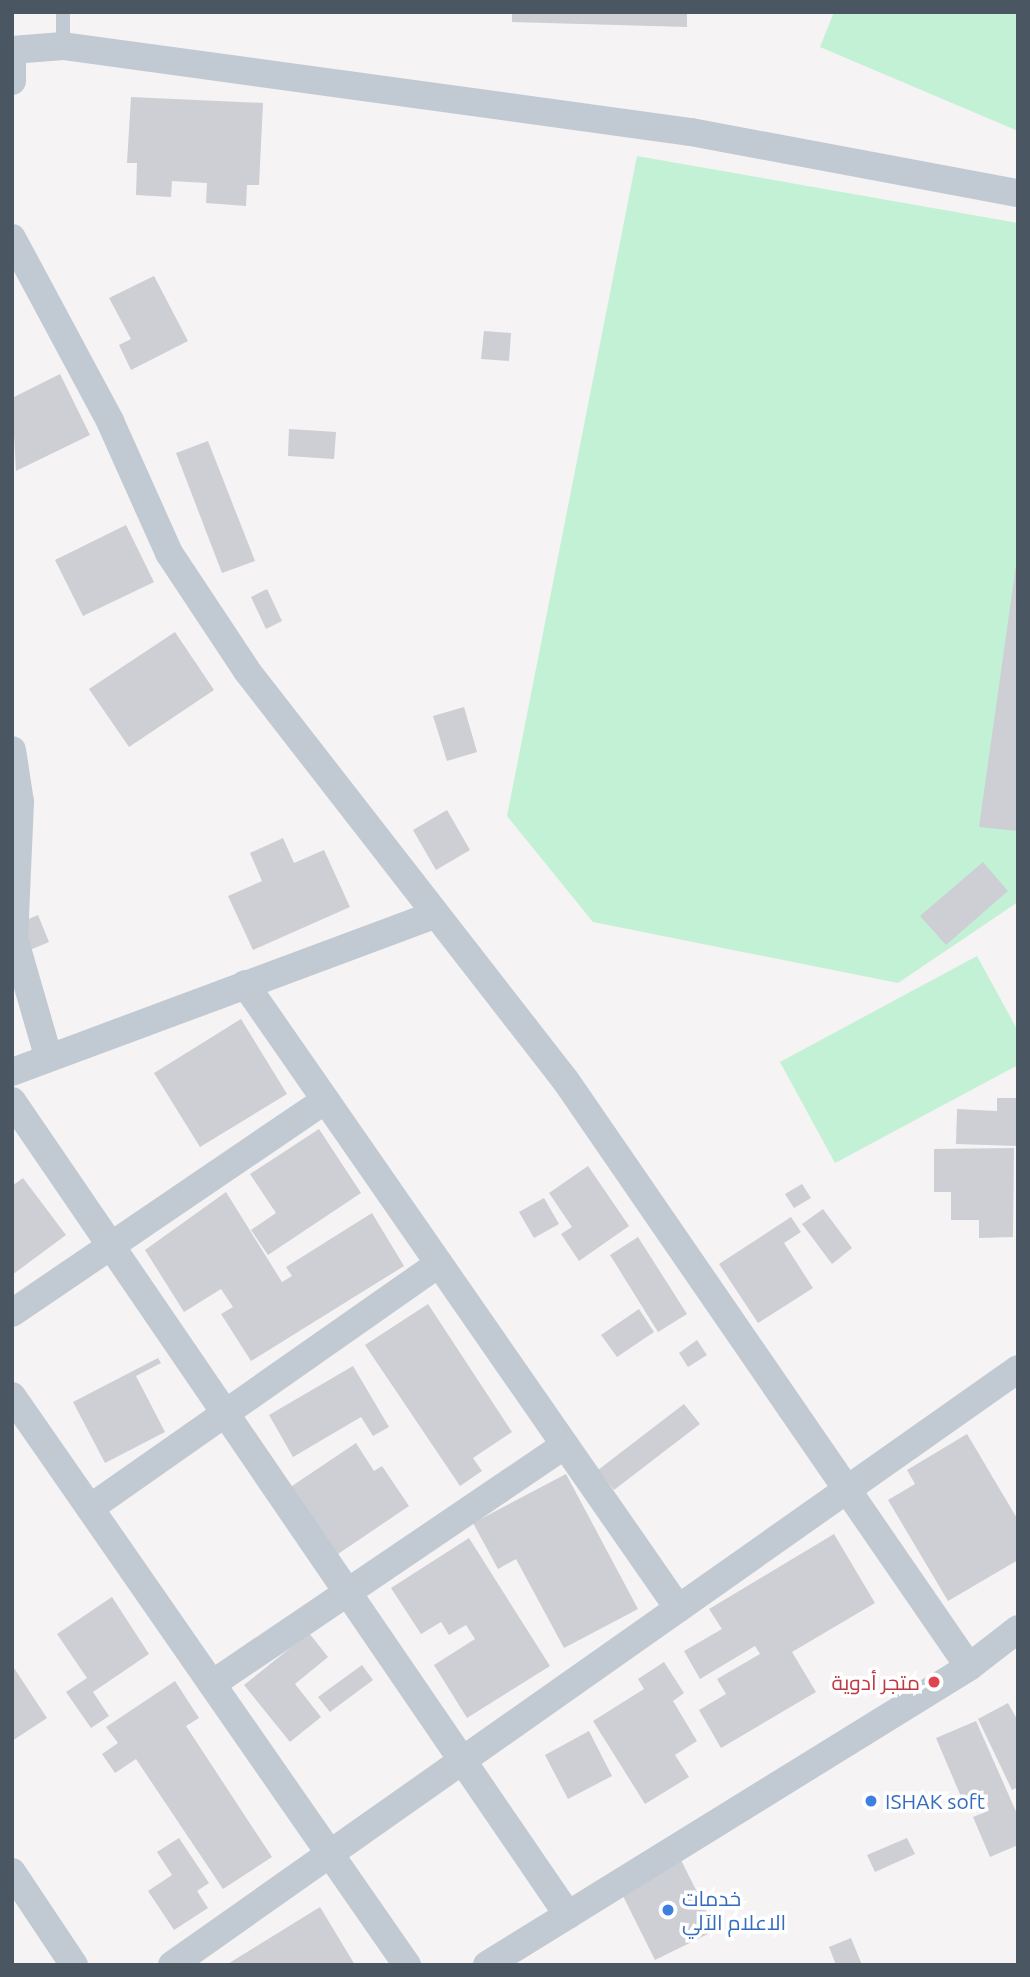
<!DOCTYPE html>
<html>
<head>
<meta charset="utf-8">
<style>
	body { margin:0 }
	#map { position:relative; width:1030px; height:1977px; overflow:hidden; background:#f5f3f3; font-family:Ubuntu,Cairo,sans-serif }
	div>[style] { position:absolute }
	.green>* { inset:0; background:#c3f1d5 }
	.building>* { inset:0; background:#cdcfd5 }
	.service>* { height:14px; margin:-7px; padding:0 7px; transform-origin:7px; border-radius:7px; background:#c1cad2 }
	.minor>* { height:28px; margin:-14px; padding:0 14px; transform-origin:14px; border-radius:14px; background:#c1cad2 }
	.dots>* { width:19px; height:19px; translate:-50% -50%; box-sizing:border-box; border:4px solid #fff; border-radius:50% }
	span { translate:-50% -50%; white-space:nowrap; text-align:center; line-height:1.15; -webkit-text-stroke:7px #fff; paint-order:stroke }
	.health-label { font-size:21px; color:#be3a42 }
	.right { translate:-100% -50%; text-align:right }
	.shop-label { font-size:21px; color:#366cbe }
	.left { translate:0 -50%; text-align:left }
	.frame { position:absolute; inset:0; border:14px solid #4a5661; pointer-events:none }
</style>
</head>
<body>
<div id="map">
	<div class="green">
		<i style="clip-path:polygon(834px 12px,1018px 12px,1018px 131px,820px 47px)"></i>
		<i style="clip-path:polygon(637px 156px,1018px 223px,1018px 902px,898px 983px,593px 922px,507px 816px)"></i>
		<i style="clip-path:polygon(977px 956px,1018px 1031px,1018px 1065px,835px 1163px,780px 1062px)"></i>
	</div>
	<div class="building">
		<i style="clip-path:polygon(512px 12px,687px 12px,687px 27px,512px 22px)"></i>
		<i style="clip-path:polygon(131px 97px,263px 103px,259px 185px,247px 185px,246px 206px,206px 203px,207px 183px,172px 181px,171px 197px,136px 195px,137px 163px,127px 163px)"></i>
		<i style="clip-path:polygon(154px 276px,188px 341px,131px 370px,119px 345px,131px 339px,109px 298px)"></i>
		<i style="clip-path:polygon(484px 331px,511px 333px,509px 361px,481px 359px)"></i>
		<i style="clip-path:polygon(60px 374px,90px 435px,16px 471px,12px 398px)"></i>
		<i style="clip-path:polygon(289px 429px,336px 432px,334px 459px,288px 456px)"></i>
		<i style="clip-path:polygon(208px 441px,255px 561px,222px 573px,176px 453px)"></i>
		<i style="clip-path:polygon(126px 525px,154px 582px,83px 616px,55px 560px)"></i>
		<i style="clip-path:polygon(1018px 551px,1018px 831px,979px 827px)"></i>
		<i style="clip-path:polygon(267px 589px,282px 621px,266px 629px,251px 597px)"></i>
		<i style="clip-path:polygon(175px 632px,214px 690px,129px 747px,89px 689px)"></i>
		<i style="clip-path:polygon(464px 707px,477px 752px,447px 761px,433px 716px)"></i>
		<i style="clip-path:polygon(447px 810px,470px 850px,436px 870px,413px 830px)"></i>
		<i style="clip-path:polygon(283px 838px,294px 863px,324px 850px,350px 907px,253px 950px,228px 896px,262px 881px,250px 853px)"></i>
		<i style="clip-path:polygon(983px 862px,1008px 891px,946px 945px,920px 916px)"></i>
		<i style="clip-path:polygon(38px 915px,49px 942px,30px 950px,19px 923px)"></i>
		<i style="clip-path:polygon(241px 1019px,287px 1094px,200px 1147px,154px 1073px)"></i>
		<i style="clip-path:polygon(997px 1098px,1018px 1098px,1018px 1146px,956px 1144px,957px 1109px,997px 1111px)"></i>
		<i style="clip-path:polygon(319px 1129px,361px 1193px,268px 1255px,251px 1230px,276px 1213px,250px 1174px)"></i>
		<i style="clip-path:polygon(1014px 1148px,1013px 1237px,979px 1238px,979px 1220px,951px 1220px,951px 1192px,934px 1192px,934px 1149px)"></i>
		<i style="clip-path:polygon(588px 1166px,629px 1226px,579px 1261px,561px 1234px,572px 1227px,549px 1193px)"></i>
		<i style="clip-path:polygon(23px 1178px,66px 1235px,12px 1275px,12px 1186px)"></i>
		<i style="clip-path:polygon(802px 1184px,811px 1198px,794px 1208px,785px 1194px)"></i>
		<i style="clip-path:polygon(226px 1192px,282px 1282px,292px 1276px,286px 1267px,372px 1213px,404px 1266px,251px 1361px,221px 1314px,233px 1307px,221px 1289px,184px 1312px,145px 1250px)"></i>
		<i style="clip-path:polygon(544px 1198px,559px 1224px,534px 1238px,519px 1212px)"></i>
		<i style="clip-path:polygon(823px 1209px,852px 1248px,832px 1264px,802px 1224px)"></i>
		<i style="clip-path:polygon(791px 1217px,801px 1232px,784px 1243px,813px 1288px,758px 1323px,719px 1264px)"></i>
		<i style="clip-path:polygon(638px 1237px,687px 1314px,658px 1332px,610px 1255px)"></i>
		<i style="clip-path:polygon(428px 1304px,512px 1432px,473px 1458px,482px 1471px,460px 1486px,365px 1345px)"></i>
		<i style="clip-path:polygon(639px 1309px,654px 1332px,617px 1357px,601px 1335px)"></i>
		<i style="clip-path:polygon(697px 1340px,707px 1355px,688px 1367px,679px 1353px)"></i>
		<i style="clip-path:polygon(158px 1358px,161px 1363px,136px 1376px,165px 1432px,105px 1463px,73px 1402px)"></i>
		<i style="clip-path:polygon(353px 1366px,389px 1427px,373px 1436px,361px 1417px,293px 1457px,269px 1415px)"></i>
		<i style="clip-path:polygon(684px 1404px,700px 1424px,614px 1490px,598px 1470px)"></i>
		<i style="clip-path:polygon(967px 1434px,1018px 1520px,1018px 1560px,948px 1601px,888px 1500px,915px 1484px,907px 1470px)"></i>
		<i style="clip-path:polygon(356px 1443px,374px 1471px,382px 1466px,409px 1506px,335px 1556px,289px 1488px)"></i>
		<i style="clip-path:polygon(566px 1474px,638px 1609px,564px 1648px,516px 1559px,498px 1569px,473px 1523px)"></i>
		<i style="clip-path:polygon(834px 1534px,875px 1603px,792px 1652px,816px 1692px,721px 1748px,699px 1710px,726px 1694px,717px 1679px,760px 1654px,755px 1646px,700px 1679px,684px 1651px,722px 1629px,709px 1609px)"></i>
		<i style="clip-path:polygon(469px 1538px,550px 1666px,467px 1718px,434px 1665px,475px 1639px,466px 1625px,449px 1635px,441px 1622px,421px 1634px,391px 1588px)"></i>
		<i style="clip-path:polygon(112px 1597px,149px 1654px,93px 1692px,109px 1716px,91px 1728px,66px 1692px,87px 1678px,57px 1634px)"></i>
		<i style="clip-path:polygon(309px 1633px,328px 1657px,295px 1684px,321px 1717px,290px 1742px,244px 1685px)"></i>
		<i style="clip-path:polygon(664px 1662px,684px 1693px,673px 1701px,697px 1741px,675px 1755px,689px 1777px,645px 1804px,593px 1721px,644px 1689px,638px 1679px)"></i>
		<i style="clip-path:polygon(12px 1665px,47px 1718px,12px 1741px)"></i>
		<i style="clip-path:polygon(362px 1665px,373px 1680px,330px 1712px,318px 1697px)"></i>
		<i style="clip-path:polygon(175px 1681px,199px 1718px,186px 1726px,272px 1857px,223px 1889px,136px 1759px,115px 1773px,102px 1754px,118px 1743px,106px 1727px)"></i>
		<i style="clip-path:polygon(1008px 1703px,1018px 1721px,1018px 1787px,1012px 1790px,978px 1719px)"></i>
		<i style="clip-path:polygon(976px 1721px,1018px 1816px,1018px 1845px,990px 1857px,973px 1817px,988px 1811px,980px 1791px,962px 1799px,936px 1738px)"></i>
		<i style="clip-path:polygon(589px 1731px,612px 1776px,568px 1799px,545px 1755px)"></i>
		<i style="clip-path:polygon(179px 1838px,209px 1883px,197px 1891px,208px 1908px,174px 1930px,148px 1891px,172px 1875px,157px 1852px)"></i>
		<i style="clip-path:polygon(907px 1838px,915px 1854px,875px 1872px,867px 1855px)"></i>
		<i style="clip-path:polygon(681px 1860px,716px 1930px,655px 1960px,620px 1890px)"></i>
		<i style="clip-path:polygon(320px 1907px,355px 1965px,226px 1965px)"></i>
		<i style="clip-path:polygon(851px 1938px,862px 1965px,836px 1965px,829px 1947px)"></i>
	</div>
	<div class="service">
		<i style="left:63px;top:46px;width:34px;rotate:-90deg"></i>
	</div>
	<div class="minor">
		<i style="left:12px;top:50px;width:51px;rotate:-4.5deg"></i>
		<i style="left:63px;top:46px;width:634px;rotate:7.8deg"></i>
		<i style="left:691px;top:132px;width:333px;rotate:10.6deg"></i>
		<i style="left:12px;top:59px;width:22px;rotate:90deg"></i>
		<i style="left:12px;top:238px;width:208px;rotate:61.8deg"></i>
		<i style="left:110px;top:421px;width:145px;rotate:65.9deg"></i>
		<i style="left:169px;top:553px;width:141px;rotate:56.5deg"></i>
		<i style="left:247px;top:671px;width:519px;rotate:52.12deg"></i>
		<i style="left:566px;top:1081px;width:711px;rotate:55.48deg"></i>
		<i style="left:12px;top:750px;width:53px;rotate:81.3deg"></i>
		<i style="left:20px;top:802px;width:136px;rotate:92.5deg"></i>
		<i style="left:14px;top:938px;width:123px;rotate:73.9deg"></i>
		<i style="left:245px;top:984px;width:760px;rotate:55.24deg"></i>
		<i style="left:12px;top:1072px;width:452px;rotate:-20.4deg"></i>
		<i style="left:12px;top:1101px;width:986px;rotate:55.67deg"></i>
		<i style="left:12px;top:1313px;width:379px;rotate:-34.2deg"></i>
		<i style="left:12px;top:1396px;width:693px;rotate:55.23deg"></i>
		<i style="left:90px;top:1508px;width:426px;rotate:-35deg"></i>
		<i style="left:212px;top:1684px;width:426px;rotate:-34.1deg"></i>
		<i style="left:12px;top:1872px;width:112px;rotate:56.3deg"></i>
		<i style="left:172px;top:1965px;width:1035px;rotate:-35.16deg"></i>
		<i style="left:487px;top:1965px;width:567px;rotate:-31.73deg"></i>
		<i style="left:969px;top:1667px;width:62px;rotate:-37.8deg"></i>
	</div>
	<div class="dots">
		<i style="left:934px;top:1682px;background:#e0444e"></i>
		<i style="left:871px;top:1801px;background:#3f7fe0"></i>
		<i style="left:668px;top:1910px;background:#3f7fe0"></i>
	</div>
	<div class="health-label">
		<span class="right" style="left:920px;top:1682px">متجر أدوية</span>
	</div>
	<div class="shop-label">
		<span class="left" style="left:885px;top:1801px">ISHAK soft</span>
		<span class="left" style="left:682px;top:1910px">خدمات<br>الاعلام الآلي</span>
	</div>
	<div class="frame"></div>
</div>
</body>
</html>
